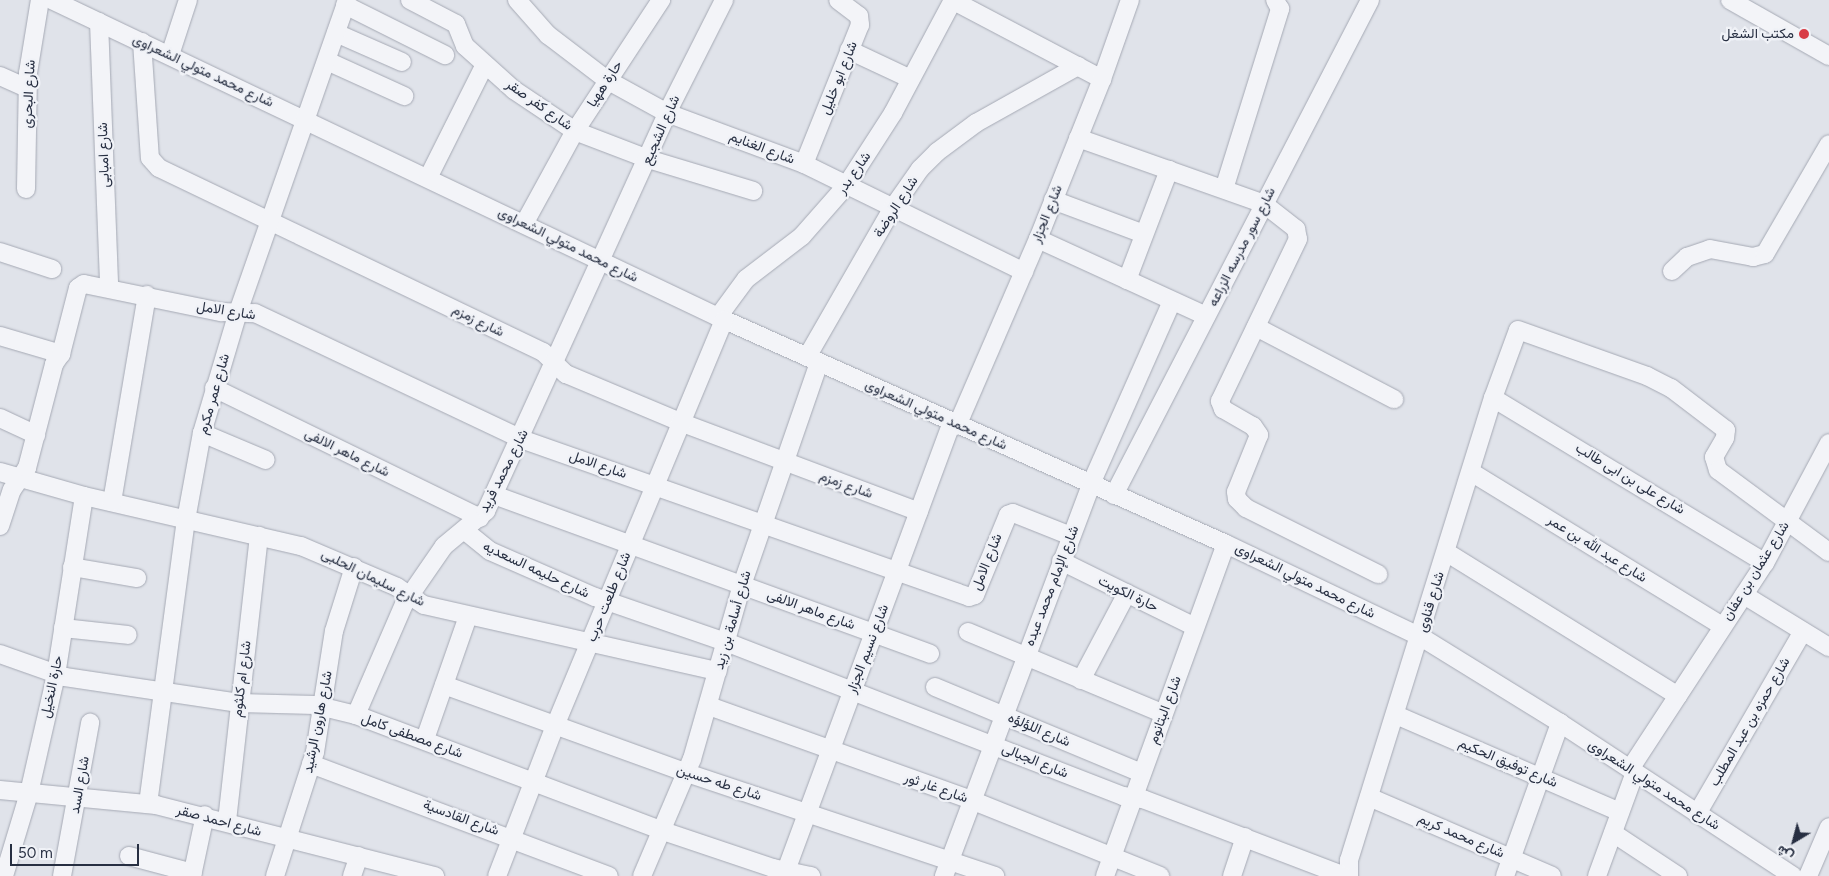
<!DOCTYPE html>
<html>
<head>
<meta charset="utf-8">
<style>
	body { margin:0 }
	#map { position:relative; width:1829px; height:876px; overflow:hidden; background:#e0e3ea; font-family:Figtree,Vazirmatn,sans-serif }
	div>[style] { position:absolute }
	.roads { filter:drop-shadow(0 0 1px #a5a9b4) drop-shadow(0 0 1px #a5a9b4) }
	.minor>* { height:18px; margin:-9px; padding:0 9px; transform-origin:9px; border-radius:9px; background:#f3f4f8 }
	.dots>* { width:14px; height:14px; translate:-50% -50%; box-sizing:border-box; border:2px solid #f0f2f7; border-radius:50% }
	span { translate:-50% -50%; white-space:nowrap; text-align:center; line-height:1.15; -webkit-text-stroke:4.5px #f0f2f7; paint-order:stroke }
	.poi-label { font-size:14px; color:#272f42 }
	.right { translate:-100% -50%; text-align:right }
	.street-label { font-size:14px; color:#272f42 }
	.north { position:absolute; left:1769px; top:816px; width:50px; height:50px; -webkit-text-stroke:4px #f0f2f7; paint-order:stroke; rotate:217deg; font-size:14px; font-weight:700; line-height:20px; text-align:center; color:#272f42 }
	.north::after { content:''; display:block; margin:auto; width:18px; height:22px; background:#272f42; clip-path:polygon(50% 0,100% 100%,50% 72%,0 100%) }
	.scale { position:absolute; left:10px; top:844px; width:129px; height:22px; box-sizing:border-box; border:2px solid #272f42; border-top:0; padding-left:6px; font-size:15px; line-height:18px; white-space:nowrap; color:#272f42; -webkit-text-stroke:4px #f0f2f7; paint-order:stroke }
</style>
</head>
<body>
<div id="map">
	<div class="roads">
		<div class="minor">
			<i style="left:52px;top:0;width:738px;rotate:25.45deg"></i>
			<i style="left:718px;top:317px;width:556px;rotate:24.08deg"></i>
			<i style="left:1226px;top:544px;width:216px;rotate:25.5deg"></i>
			<i style="left:1421px;top:637px;width:163px;rotate:31.7deg"></i>
			<i style="left:1560px;top:723px;width:279px;rotate:33.3deg"></i>
			<i style="left:410px;top:0;width:52px;rotate:27.6deg"></i>
			<i style="left:456px;top:24px;width:24px;rotate:68deg"></i>
			<i style="left:465px;top:46px;width:66px;rotate:41.9deg"></i>
			<i style="left:514px;top:90px;width:73px;rotate:33.9deg"></i>
			<i style="left:575px;top:131px;width:78px;rotate:21deg"></i>
			<i style="left:648px;top:159px;width:110px;rotate:16.9deg"></i>
			<i style="left:517px;top:0;width:47px;rotate:48.5deg"></i>
			<i style="left:548px;top:35px;width:74px;rotate:37.3deg"></i>
			<i style="left:607px;top:80px;width:68px;rotate:28.8deg"></i>
			<i style="left:667px;top:113px;width:146px;rotate:20.4deg"></i>
			<i style="left:804px;top:164px;width:245px;rotate:26.1deg"></i>
			<i style="left:952px;top:0;width:170px;rotate:27.8deg"></i>
			<i style="left:1730px;top:0;width:114px;rotate:29.5deg"></i>
			<i style="left:345px;top:5px;width:112px;rotate:26.6deg"></i>
			<i style="left:99px;top:22px;width:266px;rotate:87.8deg"></i>
			<i style="left:336px;top:33px;width:72px;rotate:23.7deg"></i>
			<i style="left:142px;top:42px;width:116px;rotate:86.1deg"></i>
			<i style="left:150px;top:158px;width:13px;rotate:48deg"></i>
			<i style="left:159px;top:168px;width:426px;rotate:25.6deg"></i>
			<i style="left:543px;top:352px;width:32px;rotate:44deg"></i>
			<i style="left:566px;top:374px;width:124px;rotate:22.8deg"></i>
			<i style="left:680px;top:422px;width:255px;rotate:20.6deg"></i>
			<i style="left:849px;top:50px;width:68px;rotate:25.1deg"></i>
			<i style="left:170px;top:55px;width:58px;rotate:-71.9deg"></i>
			<i style="left:327px;top:61px;width:85px;rotate:24.4deg"></i>
			<i style="left:0;top:76px;width:30px;rotate:24deg"></i>
			<i style="left:1078px;top:138px;width:197px;rotate:19.5deg"></i>
			<i style="left:1264px;top:204px;width:41px;rotate:38deg"></i>
			<i style="left:1296px;top:229px;width:10px;rotate:79deg"></i>
			<i style="left:1298px;top:239px;width:180px;rotate:115.7deg"></i>
			<i style="left:1220px;top:401px;width:9px;rotate:69deg"></i>
			<i style="left:1223px;top:409px;width:34px;rotate:30deg"></i>
			<i style="left:1253px;top:426px;width:11px;rotate:56deg"></i>
			<i style="left:1259px;top:435px;width:61px;rotate:112deg"></i>
			<i style="left:1236px;top:492px;width:7px;rotate:82deg"></i>
			<i style="left:1237px;top:499px;width:13px;rotate:45deg"></i>
			<i style="left:1246px;top:508px;width:148px;rotate:26.6deg"></i>
			<i style="left:804px;top:164px;width:150px;rotate:-68.1deg"></i>
			<i style="left:860px;top:25px;width:9px;rotate:-96deg"></i>
			<i style="left:859px;top:16px;width:26px;rotate:-143deg"></i>
			<i style="left:428px;top:178px;width:127px;rotate:-63.4deg"></i>
			<i style="left:26px;top:189px;width:116px;rotate:-89deg"></i>
			<i style="left:28px;top:73px;width:74px;rotate:-80.7deg"></i>
			<i style="left:1224px;top:189px;width:189px;rotate:-72.7deg"></i>
			<i style="left:1280px;top:9px;width:10px;rotate:-119deg"></i>
			<i style="left:1053px;top:200px;width:97px;rotate:20.5deg"></i>
			<i style="left:524px;top:224px;width:106px;rotate:-61.3deg"></i>
			<i style="left:575px;top:131px;width:157px;rotate:-56.7deg"></i>
			<i style="left:1038px;top:239px;width:185px;rotate:24.6deg"></i>
			<i style="left:0;top:252px;width:55px;rotate:18.1deg"></i>
			<i style="left:1672px;top:271px;width:21px;rotate:-43deg"></i>
			<i style="left:1687px;top:257px;width:24px;rotate:-19deg"></i>
			<i style="left:1710px;top:249px;width:44px;rotate:10.5deg"></i>
			<i style="left:1753px;top:257px;width:12px;rotate:-14deg"></i>
			<i style="left:1765px;top:254px;width:127px;rotate:-59.8deg"></i>
			<i style="left:1127px;top:280px;width:118px;rotate:-69.1deg"></i>
			<i style="left:718px;top:317px;width:47px;rotate:-53.6deg"></i>
			<i style="left:746px;top:279px;width:71px;rotate:-37.5deg"></i>
			<i style="left:802px;top:236px;width:67px;rotate:-48.7deg"></i>
			<i style="left:846px;top:186px;width:87px;rotate:-57.2deg"></i>
			<i style="left:893px;top:113px;width:128px;rotate:-62deg"></i>
			<i style="left:1256px;top:327px;width:156px;rotate:27.6deg"></i>
			<i style="left:0;top:336px;width:64px;rotate:16.4deg"></i>
			<i style="left:807px;top:357px;width:171px;rotate:-60.1deg"></i>
			<i style="left:892px;top:209px;width:49px;rotate:-55deg"></i>
			<i style="left:920px;top:169px;width:24px;rotate:-45deg"></i>
			<i style="left:937px;top:152px;width:49px;rotate:-36.6deg"></i>
			<i style="left:976px;top:123px;width:117px;rotate:-29.2deg"></i>
			<i style="left:214px;top:388px;width:296px;rotate:26deg"></i>
			<i style="left:1493px;top:398px;width:318px;rotate:31.2deg"></i>
			<i style="left:0;top:418px;width:40px;rotate:25deg"></i>
			<i style="left:957px;top:426px;width:204px;rotate:-66.6deg"></i>
			<i style="left:1038px;top:239px;width:172px;rotate:-68.2deg"></i>
			<i style="left:1102px;top:79px;width:84px;rotate:-70.5deg"></i>
			<i style="left:202px;top:433px;width:69px;rotate:22.9deg"></i>
			<i style="left:0;top:472px;width:87px;rotate:15.9deg"></i>
			<i style="left:84px;top:496px;width:223px;rotate:13deg"></i>
			<i style="left:301px;top:546px;width:104px;rotate:23.1deg"></i>
			<i style="left:397px;top:587px;width:32px;rotate:34deg"></i>
			<i style="left:424px;top:605px;width:301px;rotate:12.7deg"></i>
			<i style="left:1471px;top:472px;width:294px;rotate:31.5deg"></i>
			<i style="left:494px;top:495px;width:464px;rotate:20deg"></i>
			<i style="left:1114px;top:495px;width:557px;rotate:-62.65deg"></i>
			<i style="left:112px;top:502px;width:210px;rotate:-80.4deg"></i>
			<i style="left:0;top:526px;width:38px;rotate:-72deg"></i>
			<i style="left:12px;top:490px;width:27px;rotate:-56deg"></i>
			<i style="left:27px;top:468px;width:107px;rotate:-75.4deg"></i>
			<i style="left:54px;top:364px;width:12px;rotate:-55deg"></i>
			<i style="left:61px;top:354px;width:68px;rotate:-75.6deg"></i>
			<i style="left:78px;top:288px;width:7px;rotate:-34deg"></i>
			<i style="left:84px;top:284px;width:140px;rotate:11.6deg"></i>
			<i style="left:221px;top:312px;width:34px;rotate:2deg"></i>
			<i style="left:255px;top:313px;width:294px;rotate:25.3deg"></i>
			<i style="left:521px;top:439px;width:475px;rotate:19.4deg"></i>
			<i style="left:969px;top:597px;width:6px;rotate:-18deg"></i>
			<i style="left:975px;top:595px;width:87px;rotate:-67.6deg"></i>
			<i style="left:1008px;top:515px;width:5px;rotate:-22deg"></i>
			<i style="left:1013px;top:513px;width:62px;rotate:21.6deg"></i>
			<i style="left:464px;top:530px;width:33px;rotate:39deg"></i>
			<i style="left:490px;top:551px;width:115px;rotate:23.7deg"></i>
			<i style="left:595px;top:597px;width:139px;rotate:19deg"></i>
			<i style="left:726px;top:642px;width:426px;rotate:21.2deg"></i>
			<i style="left:1123px;top:796px;width:20px;rotate:9deg"></i>
			<i style="left:1143px;top:799px;width:216px;rotate:20.9deg"></i>
			<i style="left:1446px;top:552px;width:273px;rotate:31.8deg"></i>
			<i style="left:1061px;top:561px;width:149px;rotate:26.2deg"></i>
			<i style="left:72px;top:567px;width:66px;rotate:9.6deg"></i>
			<i style="left:1744px;top:595px;width:100px;rotate:31.5deg"></i>
			<i style="left:63px;top:628px;width:65px;rotate:6.1deg"></i>
			<i style="left:968px;top:632px;width:212px;rotate:22.7deg"></i>
			<i style="left:0;top:654px;width:69px;rotate:19.5deg"></i>
			<i style="left:65px;top:677px;width:176px;rotate:8.5deg"></i>
			<i style="left:239px;top:703px;width:76px;rotate:1.5deg"></i>
			<i style="left:315px;top:705px;width:42px;rotate:13.7deg"></i>
			<i style="left:356px;top:715px;width:328px;rotate:20.7deg"></i>
			<i style="left:663px;top:831px;width:116px;rotate:18.6deg"></i>
			<i style="left:773px;top:868px;width:39px;rotate:12deg"></i>
			<i style="left:1081px;top:680px;width:98px;rotate:-62.1deg"></i>
			<i style="left:444px;top:685px;width:258px;rotate:19.9deg"></i>
			<i style="left:687px;top:773px;width:325px;rotate:18.5deg"></i>
			<i style="left:935px;top:687px;width:224px;rotate:22.6deg"></i>
			<i style="left:709px;top:706px;width:278px;rotate:19.7deg"></i>
			<i style="left:971px;top:800px;width:204px;rotate:21.9deg"></i>
			<i style="left:356px;top:715px;width:121px;rotate:-66.6deg"></i>
			<i style="left:404px;top:604px;width:70px;rotate:-55.4deg"></i>
			<i style="left:444px;top:546px;width:55px;rotate:-39.8deg"></i>
			<i style="left:486px;top:511px;width:437px;rotate:-65.5deg"></i>
			<i style="left:667px;top:113px;width:127px;rotate:-63.2deg"></i>
			<i style="left:1396px;top:715px;width:244px;rotate:23.4deg"></i>
			<i style="left:425px;top:739px;width:130px;rotate:-70.7deg"></i>
			<i style="left:311px;top:764px;width:318px;rotate:20.6deg"></i>
			<i style="left:1630px;top:769px;width:246px;rotate:-56.8deg"></i>
			<i style="left:1765px;top:563px;width:136px;rotate:-61.9deg"></i>
			<i style="left:0;top:790px;width:157px;rotate:5.5deg"></i>
			<i style="left:156px;top:805px;width:288px;rotate:14.3deg"></i>
			<i style="left:1369px;top:797px;width:199px;rotate:23.3deg"></i>
			<i style="left:148px;top:804px;width:287px;rotate:-82.4deg"></i>
			<i style="left:186px;top:520px;width:88px;rotate:-79.6deg"></i>
			<i style="left:202px;top:433px;width:126px;rotate:-73.4deg"></i>
			<i style="left:238px;top:312px;width:330px;rotate:-70.7deg"></i>
			<i style="left:1697px;top:814px;width:211px;rotate:-59.9deg"></i>
			<i style="left:227px;top:821px;width:287px;rotate:-83.6deg"></i>
			<i style="left:1613px;top:833px;width:78px;rotate:33.5deg"></i>
			<i style="left:129px;top:856px;width:66px;rotate:14.9deg"></i>
			<i style="left:4px;top:876px;width:87px;rotate:-73.2deg"></i>
			<i style="left:29px;top:793px;width:121px;rotate:-77.1deg"></i>
			<i style="left:56px;top:675px;width:181px;rotate:-81.1deg"></i>
			<i style="left:62px;top:876px;width:156px;rotate:-79.6deg"></i>
			<i style="left:192px;top:876px;width:62px;rotate:-78deg"></i>
			<i style="left:275px;top:876px;width:130px;rotate:-72.1deg"></i>
			<i style="left:315px;top:752px;width:122px;rotate:-81.1deg"></i>
			<i style="left:334px;top:631px;width:67px;rotate:-72.6deg"></i>
			<i style="left:352px;top:876px;width:21px;rotate:-71deg"></i>
			<i style="left:497px;top:876px;width:161px;rotate:-68.9deg"></i>
			<i style="left:555px;top:726px;width:440px;rotate:-67.4deg"></i>
			<i style="left:642px;top:876px;width:127px;rotate:-66.9deg"></i>
			<i style="left:692px;top:759px;width:181px;rotate:-74deg"></i>
			<i style="left:742px;top:585px;width:235px;rotate:-70.9deg"></i>
			<i style="left:784px;top:876px;width:483px;rotate:-69.7deg"></i>
			<i style="left:944px;top:876px;width:419px;rotate:-69.4deg"></i>
			<i style="left:1091px;top:484px;width:200px;rotate:-66.1deg"></i>
			<i style="left:1105px;top:876px;width:353px;rotate:-70deg"></i>
			<i style="left:1232px;top:876px;width:41px;rotate:-71.6deg"></i>
			<i style="left:1349px;top:876px;width:16px;rotate:-90deg"></i>
			<i style="left:1349px;top:860px;width:484px;rotate:-72.7deg"></i>
			<i style="left:1493px;top:398px;width:72px;rotate:-69.8deg"></i>
			<i style="left:1518px;top:330px;width:137px;rotate:19.6deg"></i>
			<i style="left:1647px;top:376px;width:27px;rotate:27deg"></i>
			<i style="left:1671px;top:388px;width:69px;rotate:37.4deg"></i>
			<i style="left:1726px;top:430px;width:8px;rotate:97deg"></i>
			<i style="left:1725px;top:438px;width:22px;rotate:120deg"></i>
			<i style="left:1714px;top:457px;width:14px;rotate:73deg"></i>
			<i style="left:1718px;top:470px;width:138px;rotate:36.5deg"></i>
			<i style="left:1505px;top:876px;width:163px;rotate:-70.2deg"></i>
			<i style="left:1597px;top:876px;width:111px;rotate:-69.9deg"></i>
			<i style="left:1808px;top:876px;width:53px;rotate:-66.8deg"></i>
		</div>
	</div>
	<div class="dots">
		<i style="left:1804px;top:34px;background:#d83c46"></i>
	</div>
	<div class="poi-label">
		<span class="right" style="left:1794px;top:34px">مكتب الشغل</span>
	</div>
	<div class="street-label">
		<span style="left:203px;top:71px;rotate:25deg">شارع محمد متولي الشعراوى</span>
		<span style="left:839px;top:78px;rotate:-68deg">شارع ابو خليل</span>
		<span style="left:605px;top:84px;rotate:-57deg">حارة ههيا</span>
		<span style="left:29px;top:94px;rotate:-87deg">شارع البحرى</span>
		<span style="left:539px;top:105px;rotate:35deg">شارع كفر صقر</span>
		<span style="left:661px;top:130px;rotate:-66deg">شارع الشجيع</span>
		<span style="left:762px;top:148px;rotate:21deg">شارع الغنايم</span>
		<span style="left:104px;top:155px;rotate:-92deg">شارع امبابى</span>
		<span style="left:854px;top:173px;rotate:-55deg">شارع بدر</span>
		<span style="left:896px;top:207px;rotate:-57deg">شارع الروضة</span>
		<span style="left:1047px;top:214px;rotate:-68deg">شارع الجزار</span>
		<span style="left:568px;top:245px;rotate:26deg">شارع محمد متولي الشعراوى</span>
		<span style="left:1242px;top:247px;rotate:-63deg">شارع سور مدرسه الزراعه</span>
		<span style="left:226px;top:311px;rotate:9deg">شارع الامل</span>
		<span style="left:478px;top:321px;rotate:26deg">شارع زمزم</span>
		<span style="left:214px;top:394px;rotate:-74deg">شارع عمر مكرم</span>
		<span style="left:936px;top:415px;rotate:24deg">شارع محمد متولي الشعراوى</span>
		<span style="left:347px;top:453px;rotate:26deg">شارع ماهر الالفى</span>
		<span style="left:598px;top:465px;rotate:19deg">شارع الامل</span>
		<span style="left:504px;top:471px;rotate:-63deg">شارع محمد فريد</span>
		<span style="left:1630px;top:479px;rotate:31deg">شارع على بن ابى طالب</span>
		<span style="left:846px;top:485px;rotate:20deg">شارع زمزم</span>
		<span style="left:1597px;top:549px;rotate:32deg">شارع عبد الله بن عمر</span>
		<span style="left:987px;top:562px;rotate:-68deg">شارع الامل</span>
		<span style="left:536px;top:570px;rotate:25deg">شارع حليمه السعديه</span>
		<span style="left:1756px;top:571px;rotate:-58deg">شارع عثمان بن عفان</span>
		<span style="left:373px;top:578px;rotate:26deg">شارع سليمان الحلبى</span>
		<span style="left:1305px;top:581px;rotate:26deg">شارع محمد متولي الشعراوى</span>
		<span style="left:1052px;top:586px;rotate:-69deg">شارع الإمام محمد عبده</span>
		<span style="left:1128px;top:594px;rotate:26deg">حارة الكويت</span>
		<span style="left:609px;top:597px;rotate:-68deg">شارع طلعت حرب</span>
		<span style="left:1431px;top:602px;rotate:-73deg">شارع قناوى</span>
		<span style="left:811px;top:610px;rotate:20deg">شارع ماهر الالفى</span>
		<span style="left:733px;top:620px;rotate:-74deg">شارع أسامة بن زيد</span>
		<span style="left:868px;top:649px;rotate:-69deg">شارع نسيم الجزار</span>
		<span style="left:242px;top:679px;rotate:-83deg">شارع ام كلثوم</span>
		<span style="left:52px;top:687px;rotate:-78deg">حارة النخيل</span>
		<span style="left:1165px;top:710px;rotate:-70deg">شارع البتانوم</span>
		<span style="left:318px;top:722px;rotate:-79deg">شارع هارون الرشيد</span>
		<span style="left:1750px;top:722px;rotate:-60deg">شارع حمزه بن عبد المطلب</span>
		<span style="left:1039px;top:730px;rotate:23deg">شارع اللؤلؤه</span>
		<span style="left:412px;top:736px;rotate:20deg">شارع مصطفى كامل</span>
		<span style="left:1035px;top:761px;rotate:22deg">شارع الجبالى</span>
		<span style="left:1508px;top:763px;rotate:23deg">شارع توفيق الحكيم</span>
		<span style="left:719px;top:783px;rotate:18deg">شارع طه حسين</span>
		<span style="left:80px;top:785px;rotate:-80deg">شارع السد</span>
		<span style="left:1654px;top:785px;rotate:33deg">شارع محمد متولي الشعراوى</span>
		<span style="left:936px;top:788px;rotate:19deg">شارع غار ثور</span>
		<span style="left:461px;top:818px;rotate:20deg">شارع القادسية</span>
		<span style="left:219px;top:821px;rotate:15deg">شارع احمد صقر</span>
		<span style="left:1461px;top:836px;rotate:23deg">شارع محمد كريم</span>
	</div>
	<div class="north">ش</div>
	<div class="scale">50 m</div>
</div>
</body>
</html>
